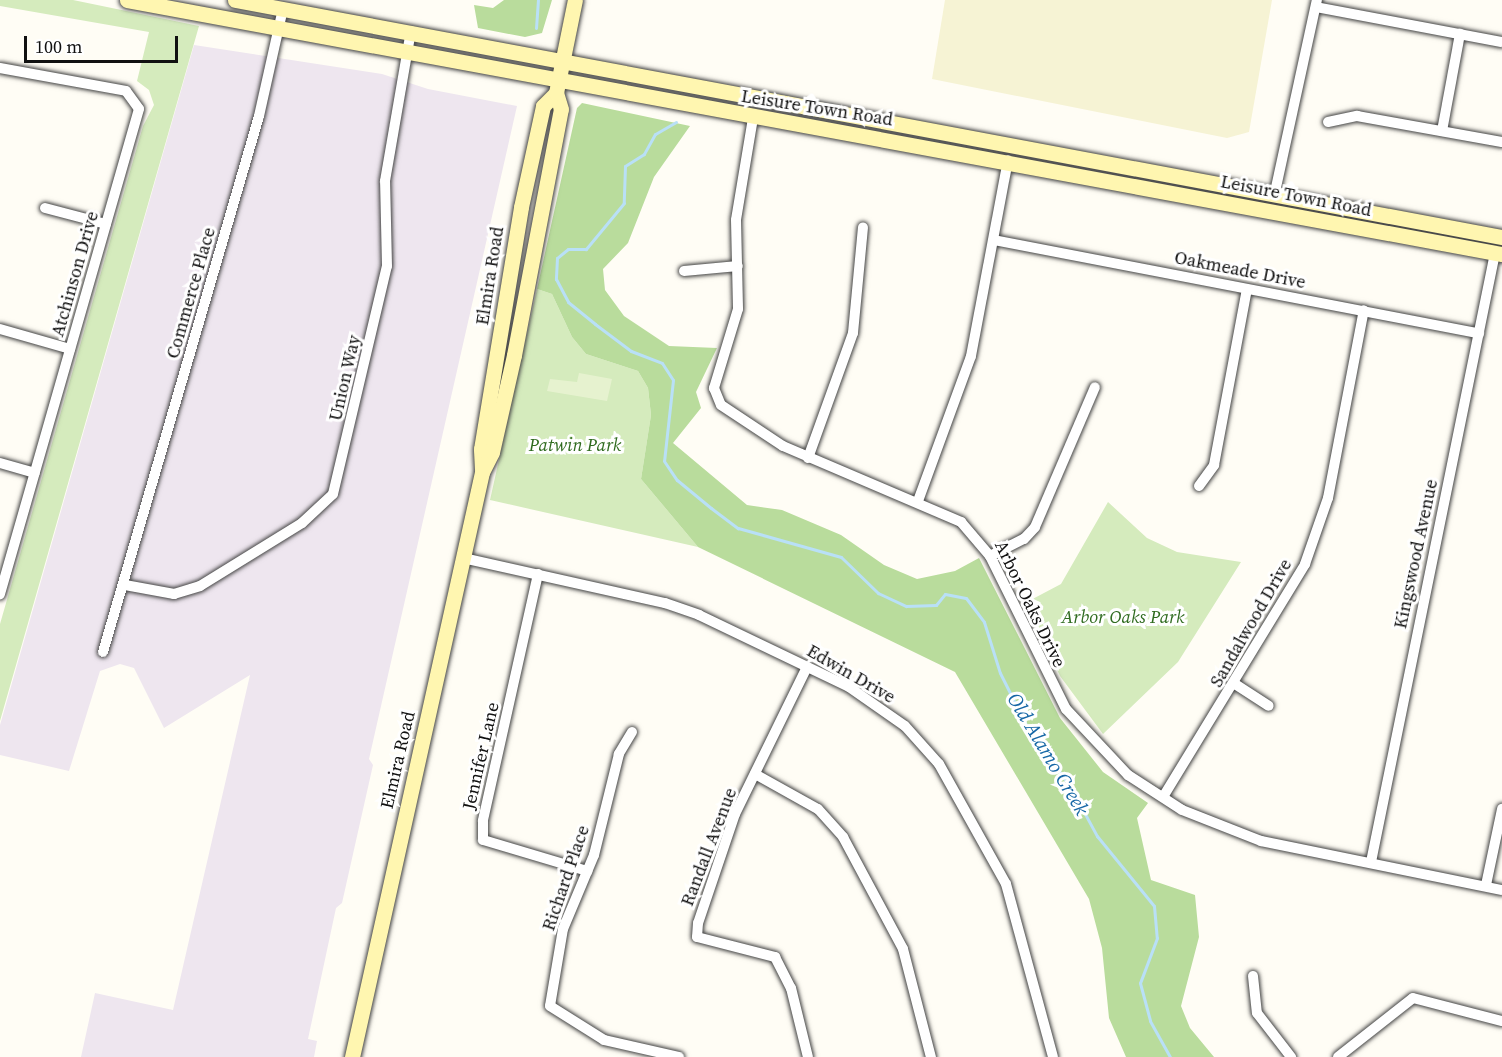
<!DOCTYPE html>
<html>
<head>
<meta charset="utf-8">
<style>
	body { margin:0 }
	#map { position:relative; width:1502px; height:1057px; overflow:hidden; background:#fffdf5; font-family:"Source Serif 4",serif }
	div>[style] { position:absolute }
	.industrial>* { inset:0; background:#eee6ef }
	.farmland>* { inset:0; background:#f6f3d4 }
	.green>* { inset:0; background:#d5ebbd }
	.forest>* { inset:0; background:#b9dc9c }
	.pitch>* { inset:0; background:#e6f2cf }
	.stream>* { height:3px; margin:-1.5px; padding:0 1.5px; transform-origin:1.5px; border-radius:1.5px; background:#b9e0f7 }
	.roads { filter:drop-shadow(0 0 2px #444) drop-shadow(0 0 2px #444) }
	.street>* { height:10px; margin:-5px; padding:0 5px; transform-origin:5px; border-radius:5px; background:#fff }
	.secondary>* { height:15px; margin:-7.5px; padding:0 7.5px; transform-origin:7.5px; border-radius:7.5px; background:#fff6b0 }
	span { translate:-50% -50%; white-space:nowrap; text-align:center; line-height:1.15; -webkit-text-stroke:6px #fff; paint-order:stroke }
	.street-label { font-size:18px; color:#111 }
	.park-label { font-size:18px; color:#2f6b1f; font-style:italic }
	.water-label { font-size:20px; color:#1768a6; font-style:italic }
	.scale { position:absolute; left:24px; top:36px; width:154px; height:27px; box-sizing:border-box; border:3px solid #111; border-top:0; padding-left:8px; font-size:18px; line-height:21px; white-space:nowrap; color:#111; -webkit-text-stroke:4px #fff; paint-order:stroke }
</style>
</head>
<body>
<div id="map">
	<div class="industrial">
		<i style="clip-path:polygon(194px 45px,382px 74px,428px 89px,517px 106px,369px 759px,373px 765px,342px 903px,336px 908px,308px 1039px,317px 1041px,314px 1057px,81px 1057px,95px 993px,173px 1010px,250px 675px,164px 728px,134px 668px,120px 664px,100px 671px,69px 771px,0 755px,0 725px)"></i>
	</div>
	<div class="farmland">
		<i style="clip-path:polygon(945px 0,1272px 0,1249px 132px,1227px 138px,932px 79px)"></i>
	</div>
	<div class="green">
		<i style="clip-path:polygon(0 0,73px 0,199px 26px,0 721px,0 624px,143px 126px,154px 105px,149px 90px,137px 81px,149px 32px,0 6px)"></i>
		<i style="clip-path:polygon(537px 289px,552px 294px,572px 337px,586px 354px,638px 371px,648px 388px,651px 415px,641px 479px,698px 547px,490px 500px)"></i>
		<i style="clip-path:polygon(1108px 502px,1147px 538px,1177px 552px,1241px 562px,1178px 662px,1103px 734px,1060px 676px,1025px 603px,1061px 584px)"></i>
	</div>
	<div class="forest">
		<i style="clip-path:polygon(504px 0,552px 0,542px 33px,525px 37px,478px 28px,474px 5px,493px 8px)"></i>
		<i style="clip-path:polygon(582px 103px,690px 126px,654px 177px,628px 243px,603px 269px,605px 290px,624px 316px,669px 346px,717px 348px,696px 392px,701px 408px,673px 443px,747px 505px,782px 510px,841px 535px,884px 565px,917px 579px,955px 571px,979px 558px,1060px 718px,1103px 772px,1148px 803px,1137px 818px,1151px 880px,1195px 895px,1199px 937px,1181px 1006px,1190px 1028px,1214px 1057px,1126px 1057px,1109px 1018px,1102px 948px,1089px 899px,955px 672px,698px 547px,641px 479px,651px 415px,648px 388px,638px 371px,586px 354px,572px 337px,552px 294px,537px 289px,577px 108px)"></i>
	</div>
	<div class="pitch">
		<i style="clip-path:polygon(579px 373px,612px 379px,607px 401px,547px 391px,550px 379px,577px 382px)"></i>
	</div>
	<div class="stream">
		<i style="left:536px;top:28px;width:28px;rotate:-86deg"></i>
		<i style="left:676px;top:122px;width:24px;rotate:150deg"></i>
		<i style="left:655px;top:134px;width:23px;rotate:119deg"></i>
		<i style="left:644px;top:154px;width:22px;rotate:148deg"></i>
		<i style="left:625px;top:166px;width:37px;rotate:92deg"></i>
		<i style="left:624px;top:203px;width:60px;rotate:129.6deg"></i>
		<i style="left:586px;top:249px;width:18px;rotate:180deg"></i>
		<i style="left:568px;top:249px;width:14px;rotate:141deg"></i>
		<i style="left:557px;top:258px;width:21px;rotate:93deg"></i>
		<i style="left:556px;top:279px;width:26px;rotate:62deg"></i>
		<i style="left:568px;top:302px;width:35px;rotate:39deg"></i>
		<i style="left:595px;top:324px;width:45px;rotate:36.9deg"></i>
		<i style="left:631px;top:351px;width:33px;rotate:21deg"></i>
		<i style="left:662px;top:363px;width:20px;rotate:57deg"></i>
		<i style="left:673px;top:380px;width:81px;rotate:96.3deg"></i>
		<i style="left:664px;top:461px;width:23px;rotate:56deg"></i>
		<i style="left:677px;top:480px;width:44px;rotate:39.5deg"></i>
		<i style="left:711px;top:508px;width:34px;rotate:37deg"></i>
		<i style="left:738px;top:528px;width:107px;rotate:15.7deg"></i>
		<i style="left:841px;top:557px;width:52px;rotate:44.2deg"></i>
		<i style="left:878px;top:593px;width:31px;rotate:25deg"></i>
		<i style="left:906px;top:606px;width:30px;rotate:-2deg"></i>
		<i style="left:936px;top:605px;width:14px;rotate:-51deg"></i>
		<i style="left:945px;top:594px;width:21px;rotate:11deg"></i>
		<i style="left:966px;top:598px;width:30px;rotate:53deg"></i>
		<i style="left:984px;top:622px;width:53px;rotate:72.6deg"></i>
		<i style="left:1000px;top:673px;width:56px;rotate:63.4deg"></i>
		<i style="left:1025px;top:723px;width:80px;rotate:54.7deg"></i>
		<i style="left:1071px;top:788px;width:55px;rotate:61.6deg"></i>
		<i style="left:1097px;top:836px;width:90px;rotate:50.8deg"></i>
		<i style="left:1154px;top:906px;width:32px;rotate:85deg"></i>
		<i style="left:1157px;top:938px;width:48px;rotate:110.7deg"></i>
		<i style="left:1140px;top:983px;width:39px;rotate:75deg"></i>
		<i style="left:1150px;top:1021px;width:41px;rotate:60.9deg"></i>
	</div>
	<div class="roads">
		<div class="street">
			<i style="left:1316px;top:7px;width:189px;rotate:10.7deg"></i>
			<i style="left:0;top:68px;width:128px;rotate:10.3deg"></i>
			<i style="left:126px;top:91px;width:22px;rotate:54deg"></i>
			<i style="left:139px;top:109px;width:505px;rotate:105.99deg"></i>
			<i style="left:753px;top:118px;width:103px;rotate:99.5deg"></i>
			<i style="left:736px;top:220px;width:89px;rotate:88.7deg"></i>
			<i style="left:738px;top:309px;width:83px;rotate:106.9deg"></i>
			<i style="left:714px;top:388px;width:18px;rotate:68deg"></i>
			<i style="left:721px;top:405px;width:74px;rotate:33.5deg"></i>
			<i style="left:783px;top:446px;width:194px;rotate:23.1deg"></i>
			<i style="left:961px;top:522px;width:45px;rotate:49.5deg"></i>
			<i style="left:990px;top:556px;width:171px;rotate:63.6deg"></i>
			<i style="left:1066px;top:709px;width:91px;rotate:46.8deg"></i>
			<i style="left:1128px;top:775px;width:64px;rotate:32.9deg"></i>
			<i style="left:1182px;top:810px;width:85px;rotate:21.4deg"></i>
			<i style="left:1261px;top:841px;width:246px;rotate:11.5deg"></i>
			<i style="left:1328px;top:122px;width:30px;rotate:-12deg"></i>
			<i style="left:1357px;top:116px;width:147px;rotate:10.2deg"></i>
			<i style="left:1442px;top:131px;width:99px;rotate:-79.5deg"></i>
			<i style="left:1275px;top:192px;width:197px;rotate:-77.7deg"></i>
			<i style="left:45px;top:208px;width:63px;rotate:14.7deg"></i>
			<i style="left:994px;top:240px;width:494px;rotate:10.9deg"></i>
			<i style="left:684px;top:271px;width:54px;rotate:-5.3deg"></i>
			<i style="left:0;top:329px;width:73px;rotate:15.9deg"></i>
			<i style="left:808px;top:458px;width:133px;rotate:-70.2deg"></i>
			<i style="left:853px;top:333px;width:106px;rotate:-84.6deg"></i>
			<i style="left:0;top:463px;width:36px;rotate:16deg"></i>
			<i style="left:1199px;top:486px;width:26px;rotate:-54deg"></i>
			<i style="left:1214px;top:465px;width:179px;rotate:-79.4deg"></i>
			<i style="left:918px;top:501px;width:154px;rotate:-69.9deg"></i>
			<i style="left:971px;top:356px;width:199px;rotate:-79.3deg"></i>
			<i style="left:990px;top:556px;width:38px;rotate:-27deg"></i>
			<i style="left:1024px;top:539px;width:16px;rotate:-47deg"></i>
			<i style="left:1035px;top:527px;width:152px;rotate:-66.8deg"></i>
			<i style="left:463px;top:558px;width:207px;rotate:12.6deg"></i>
			<i style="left:665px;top:603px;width:36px;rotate:19deg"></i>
			<i style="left:699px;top:615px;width:166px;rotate:25.6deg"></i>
			<i style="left:849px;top:687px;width:68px;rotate:34.9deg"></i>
			<i style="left:905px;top:726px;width:51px;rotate:48.2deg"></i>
			<i style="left:939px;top:764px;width:137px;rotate:60.8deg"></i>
			<i style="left:1006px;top:884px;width:179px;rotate:74.8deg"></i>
			<i style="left:538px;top:574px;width:253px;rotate:102.6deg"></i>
			<i style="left:483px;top:821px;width:19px;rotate:90deg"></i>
			<i style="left:483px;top:840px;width:109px;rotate:16.6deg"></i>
			<i style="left:125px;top:585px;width:50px;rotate:10.4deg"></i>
			<i style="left:174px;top:594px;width:27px;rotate:-17deg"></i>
			<i style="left:200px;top:586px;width:120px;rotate:-31.7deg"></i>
			<i style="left:302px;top:523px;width:42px;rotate:-43.1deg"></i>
			<i style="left:333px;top:494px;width:234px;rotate:-76.7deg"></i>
			<i style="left:387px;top:266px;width:85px;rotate:-91.3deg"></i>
			<i style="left:385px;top:181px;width:152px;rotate:-80.2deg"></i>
			<i style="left:103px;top:652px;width:558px;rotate:-73.77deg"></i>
			<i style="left:259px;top:116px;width:110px;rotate:-77.4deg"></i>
			<i style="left:807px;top:667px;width:164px;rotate:116.1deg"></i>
			<i style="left:735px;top:814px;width:115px;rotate:108.7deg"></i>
			<i style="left:698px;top:923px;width:14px;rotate:94deg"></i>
			<i style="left:697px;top:937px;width:81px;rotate:14.4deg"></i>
			<i style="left:775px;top:957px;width:35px;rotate:63deg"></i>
			<i style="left:791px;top:988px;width:71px;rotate:76.2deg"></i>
			<i style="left:1235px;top:684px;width:40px;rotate:32.9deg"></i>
			<i style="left:632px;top:732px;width:26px;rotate:121deg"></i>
			<i style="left:619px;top:754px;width:104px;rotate:103.9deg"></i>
			<i style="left:594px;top:855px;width:80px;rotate:112.7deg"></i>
			<i style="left:563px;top:929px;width:78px;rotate:99.6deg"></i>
			<i style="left:550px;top:1006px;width:64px;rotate:32.2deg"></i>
			<i style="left:604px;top:1040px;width:77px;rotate:12.8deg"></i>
			<i style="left:755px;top:774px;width:72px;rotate:29.1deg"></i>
			<i style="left:818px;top:809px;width:38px;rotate:48deg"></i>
			<i style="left:843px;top:837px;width:127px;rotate:61.8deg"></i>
			<i style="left:903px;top:949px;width:112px;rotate:75.5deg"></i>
			<i style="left:1163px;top:797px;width:273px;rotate:-58.6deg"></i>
			<i style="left:1305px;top:564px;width:70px;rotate:-70.8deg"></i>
			<i style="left:1328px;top:498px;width:191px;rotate:-79.2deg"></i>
			<i style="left:1371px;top:862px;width:621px;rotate:-78.49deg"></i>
			<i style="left:1486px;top:885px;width:78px;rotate:-78.1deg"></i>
			<i style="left:1253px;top:976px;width:37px;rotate:84deg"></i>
			<i style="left:1257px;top:1013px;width:56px;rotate:52.3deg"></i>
			<i style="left:1338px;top:1057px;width:95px;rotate:-38.2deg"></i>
			<i style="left:1413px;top:998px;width:92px;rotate:14.5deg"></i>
		</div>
		<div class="secondary">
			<i style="left:127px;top:0;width:1398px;rotate:10.47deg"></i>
			<i style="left:235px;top:0;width:1289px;rotate:10.6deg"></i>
			<i style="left:482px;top:469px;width:20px;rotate:-93deg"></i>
			<i style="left:481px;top:449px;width:245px;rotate:-80.6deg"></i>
			<i style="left:521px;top:207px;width:103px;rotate:-77.7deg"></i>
			<i style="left:543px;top:106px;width:18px;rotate:-45deg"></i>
			<i style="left:352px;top:1057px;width:599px;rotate:-77.47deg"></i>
			<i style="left:482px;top:472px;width:22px;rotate:-63deg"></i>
			<i style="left:492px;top:452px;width:99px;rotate:-77.2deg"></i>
			<i style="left:514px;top:355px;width:250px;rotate:-79.2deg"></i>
			<i style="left:561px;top:109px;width:17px;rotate:-107deg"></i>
			<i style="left:556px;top:93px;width:95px;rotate:-78.5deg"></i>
		</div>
	</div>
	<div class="street-label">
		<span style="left:817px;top:108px;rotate:9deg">Leisure Town Road</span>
		<span style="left:1296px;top:196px;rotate:11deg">Leisure Town Road</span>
		<span style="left:1240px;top:270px;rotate:11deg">Oakmeade Drive</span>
		<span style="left:75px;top:274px;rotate:-74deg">Atchinson Drive</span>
		<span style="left:490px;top:276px;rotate:-81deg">Elmira Road</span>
		<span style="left:191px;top:293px;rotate:-74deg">Commerce Place</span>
		<span style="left:345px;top:378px;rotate:-77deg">Union Way</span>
		<span style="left:1416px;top:554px;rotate:-78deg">Kingswood Avenue</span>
		<span style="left:1030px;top:604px;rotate:64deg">Arbor Oaks Drive</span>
		<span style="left:1251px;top:623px;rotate:-60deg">Sandalwood Drive</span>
		<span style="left:851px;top:674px;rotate:30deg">Edwin Drive</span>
		<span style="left:481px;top:756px;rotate:-77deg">Jennifer Lane</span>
		<span style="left:398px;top:760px;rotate:-77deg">Elmira Road</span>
		<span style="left:709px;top:847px;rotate:-69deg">Randall Avenue</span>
		<span style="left:566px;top:878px;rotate:-71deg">Richard Place</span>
	</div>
	<div class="park-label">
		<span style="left:575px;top:445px">Patwin Park</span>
		<span style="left:1123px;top:617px">Arbor Oaks Park</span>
	</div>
	<div class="water-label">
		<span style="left:1048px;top:754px;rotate:59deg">Old Alamo Creek</span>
	</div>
	<div class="scale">100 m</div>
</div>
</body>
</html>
